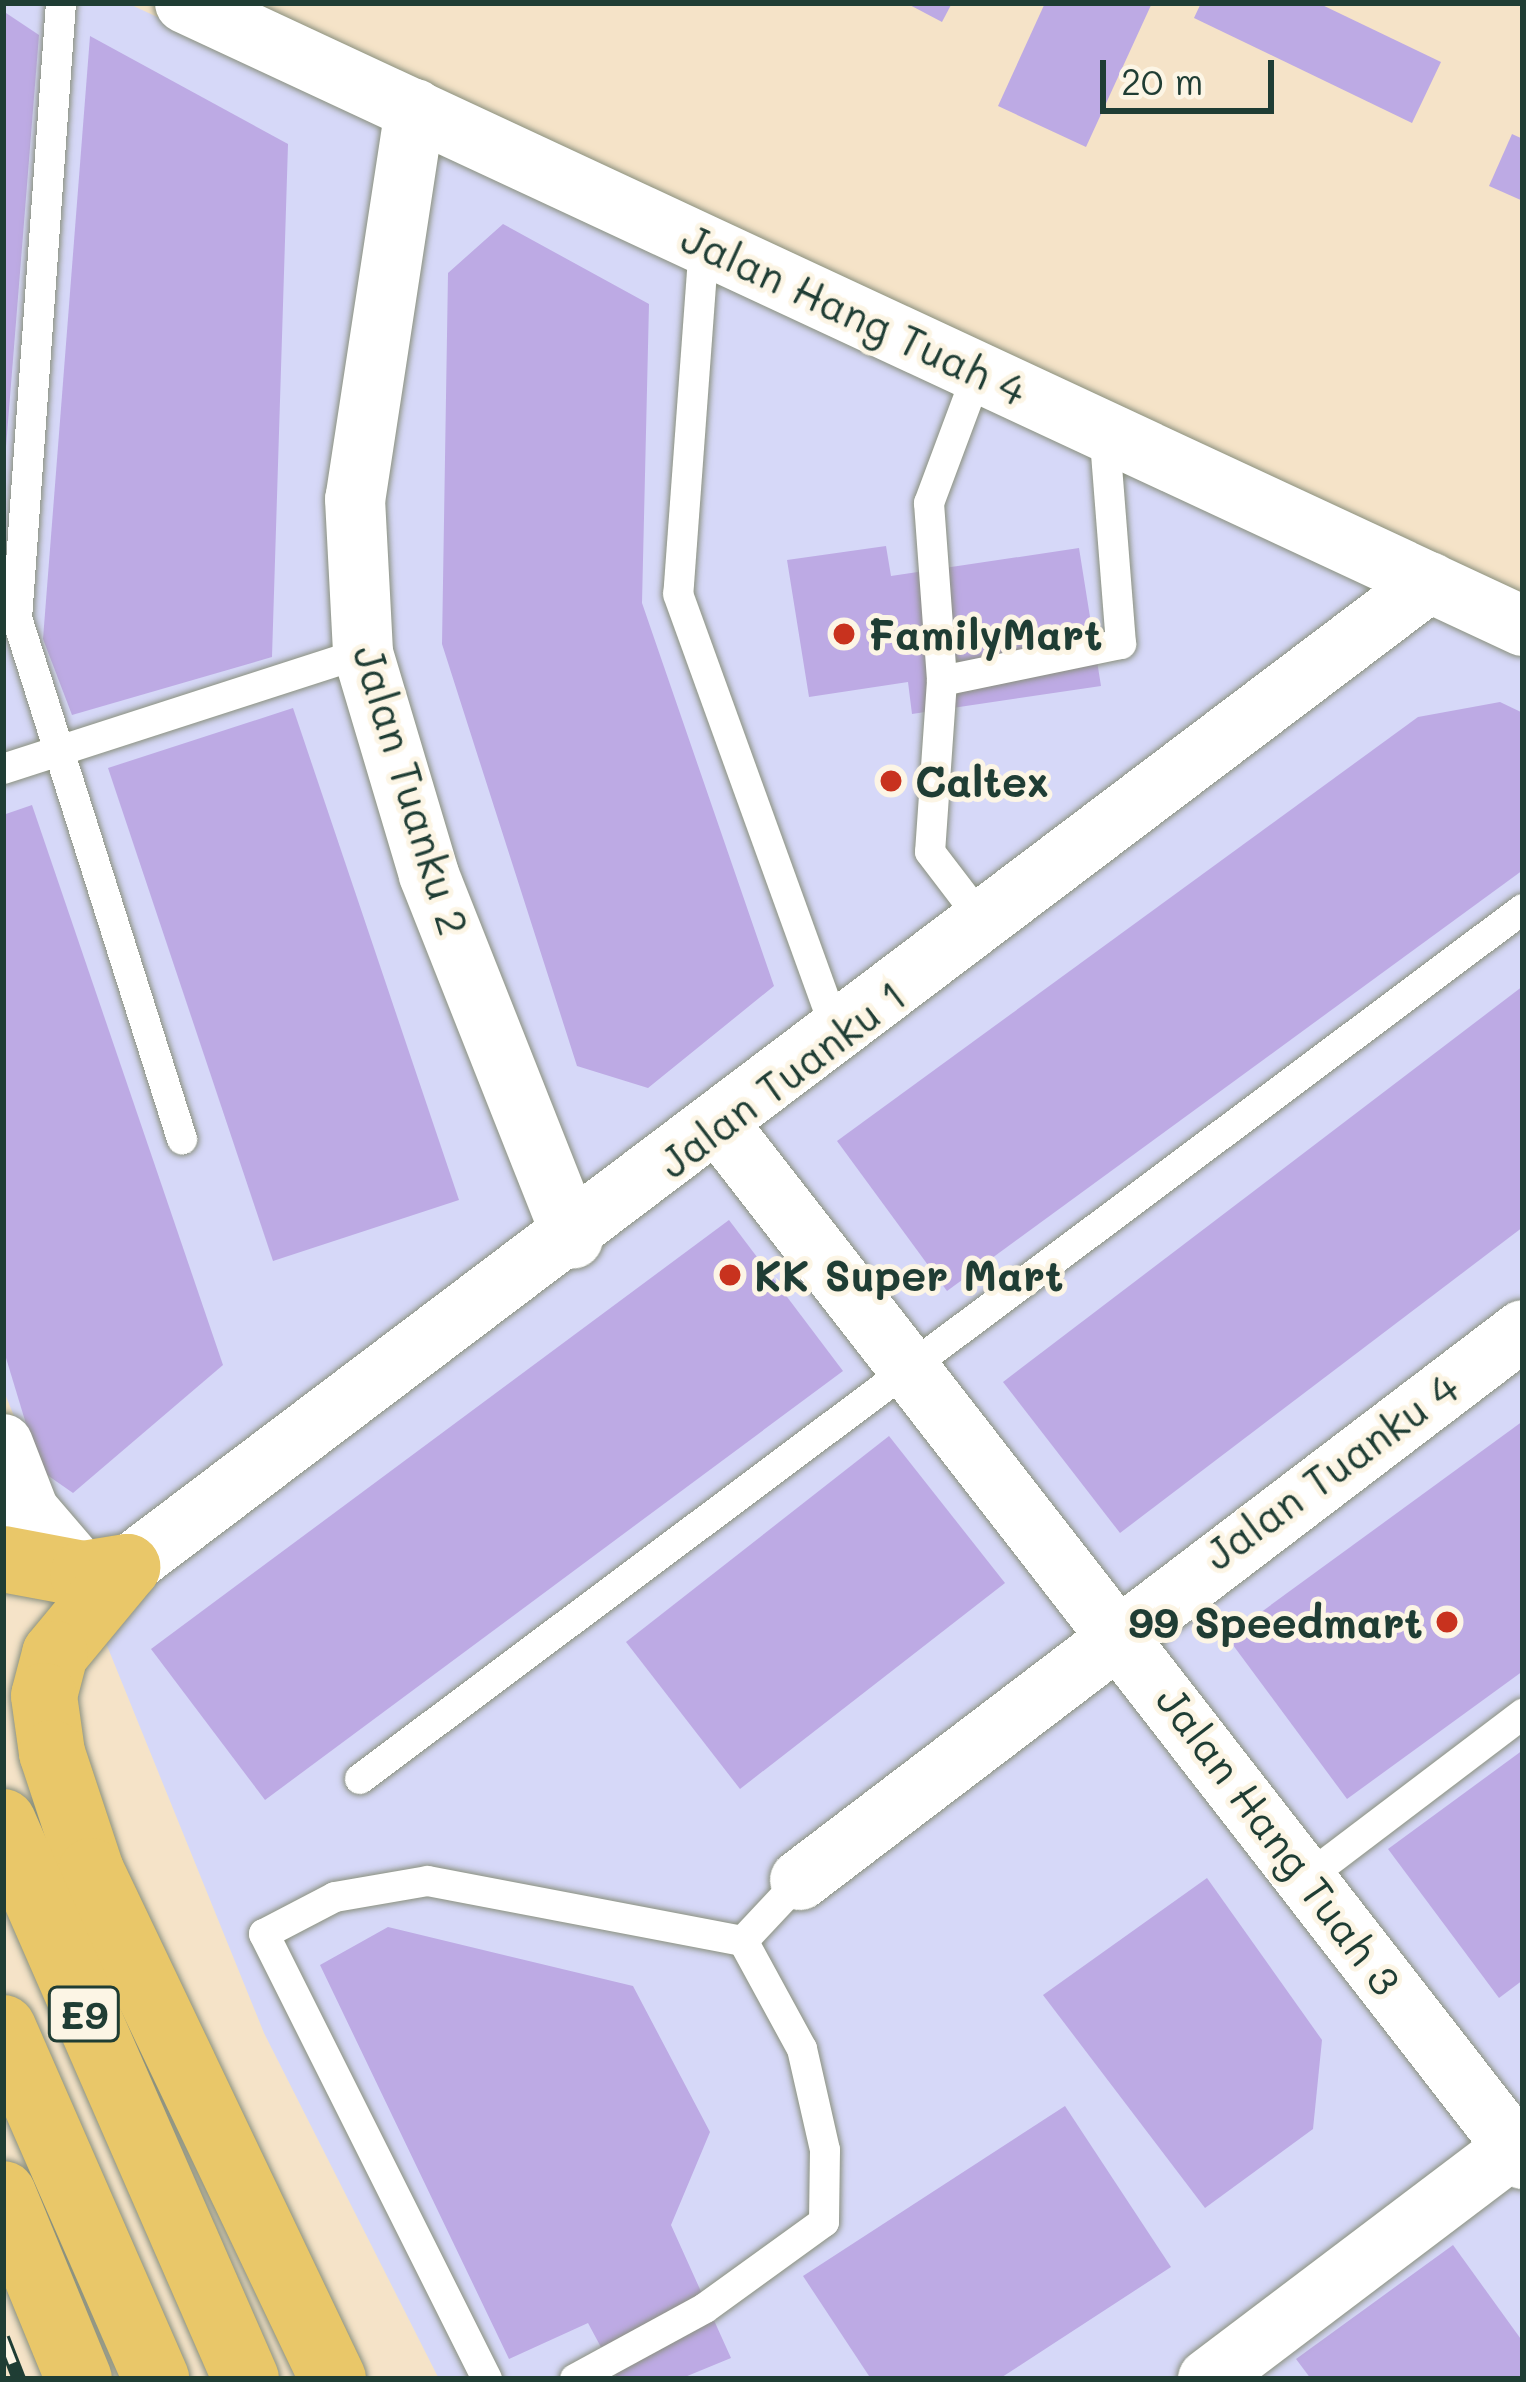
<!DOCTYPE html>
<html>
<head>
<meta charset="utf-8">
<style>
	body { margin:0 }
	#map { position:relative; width:1526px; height:2382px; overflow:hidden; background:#f5e3c8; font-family:Mali,sans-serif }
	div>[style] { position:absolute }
	.built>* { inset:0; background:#d6d8f8 }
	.building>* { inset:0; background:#bdaae4 }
	.roads { filter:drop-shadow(0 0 3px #8a907e) drop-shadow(0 0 3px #8a907e) }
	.lane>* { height:30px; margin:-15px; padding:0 15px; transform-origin:15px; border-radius:15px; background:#fff }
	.street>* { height:60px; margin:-30px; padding:0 30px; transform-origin:30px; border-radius:30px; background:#fff }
	.highway>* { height:66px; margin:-33px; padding:0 33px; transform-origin:33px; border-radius:33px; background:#e9c769 }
	.rail>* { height:14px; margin-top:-7px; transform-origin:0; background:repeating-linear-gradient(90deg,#fcf5e5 0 27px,#1f3d34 0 54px); box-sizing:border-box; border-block:3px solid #1f3d34 }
	.dots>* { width:33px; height:33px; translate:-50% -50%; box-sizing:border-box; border:6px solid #fcf5e5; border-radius:50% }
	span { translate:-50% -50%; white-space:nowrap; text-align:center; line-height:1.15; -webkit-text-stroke:10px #fcf5e5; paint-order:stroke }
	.shield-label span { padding:3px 9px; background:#fcf5e5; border:3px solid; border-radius:9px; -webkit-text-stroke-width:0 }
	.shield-label { font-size:39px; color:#1f3d34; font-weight:700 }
	.street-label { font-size:42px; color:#1f3d34 }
	.poi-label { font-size:42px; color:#1f3d34; font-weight:700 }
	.left { translate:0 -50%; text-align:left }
	.right { translate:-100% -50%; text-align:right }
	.frame { position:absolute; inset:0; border:6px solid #1f3d34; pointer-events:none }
	.scale { position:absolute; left:1100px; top:60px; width:174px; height:54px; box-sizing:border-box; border:6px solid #1f3d34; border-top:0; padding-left:15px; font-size:36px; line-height:42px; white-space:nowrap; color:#1f3d34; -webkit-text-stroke:9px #fcf5e5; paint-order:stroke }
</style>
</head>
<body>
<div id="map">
	<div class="built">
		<i style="clip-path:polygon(3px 3px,127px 3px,1523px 648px,1523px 2379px,439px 2379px,264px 2033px,3px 1389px)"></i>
	</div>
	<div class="building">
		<i style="clip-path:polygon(906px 3px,952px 3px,942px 22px)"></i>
		<i style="clip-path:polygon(1045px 3px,1152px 3px,1086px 147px,998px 106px)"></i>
		<i style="clip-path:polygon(1201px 3px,1318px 3px,1441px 62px,1412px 123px,1194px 18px)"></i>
		<i style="clip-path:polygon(3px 11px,39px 35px,6px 447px,3px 447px)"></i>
		<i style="clip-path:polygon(90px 36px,288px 144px,272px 657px,72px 715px,43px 639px)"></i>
		<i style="clip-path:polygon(1512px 134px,1523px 139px,1523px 201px,1489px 186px)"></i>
		<i style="clip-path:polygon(503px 224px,649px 304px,642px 603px,774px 986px,648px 1088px,577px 1066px,442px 644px,448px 273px)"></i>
		<i style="clip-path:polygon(886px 546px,891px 576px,1079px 548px,1101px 686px,912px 714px,908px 682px,809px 697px,787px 560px)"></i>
		<i style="clip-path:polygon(1500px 702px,1523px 713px,1523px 870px,947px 1291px,837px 1141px,1418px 717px)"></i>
		<i style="clip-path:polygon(293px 708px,459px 1200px,273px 1261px,108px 768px)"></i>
		<i style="clip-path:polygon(32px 805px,223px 1365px,73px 1493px,40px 1470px,3px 1348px,3px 815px)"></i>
		<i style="clip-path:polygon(1523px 986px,1523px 1227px,1120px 1533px,1003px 1382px)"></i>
		<i style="clip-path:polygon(729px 1220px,843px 1371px,265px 1800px,151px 1649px)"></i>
		<i style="clip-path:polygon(1523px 1421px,1523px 1671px,1347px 1799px,1227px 1637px)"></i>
		<i style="clip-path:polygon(889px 1436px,1005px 1583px,740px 1789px,626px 1642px)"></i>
		<i style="clip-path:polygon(1523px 1750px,1523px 1980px,1499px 1998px,1388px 1849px)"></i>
		<i style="clip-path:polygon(1207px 1878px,1322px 2040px,1313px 2129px,1205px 2208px,1043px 1995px)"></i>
		<i style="clip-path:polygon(388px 1927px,633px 1986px,710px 2132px,671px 2225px,731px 2358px,680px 2379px,618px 2379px,588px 2323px,509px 2359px,320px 1965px)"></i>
		<i style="clip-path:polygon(1065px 2106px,1171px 2267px,999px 2379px,871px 2379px,803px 2276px)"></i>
		<i style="clip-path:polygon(1453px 2245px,1523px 2342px,1523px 2379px,1311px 2379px,1296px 2359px)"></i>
	</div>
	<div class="roads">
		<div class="lane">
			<i style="left:61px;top:3px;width:617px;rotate:94.09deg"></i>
			<i style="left:17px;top:618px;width:547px;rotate:72.43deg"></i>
			<i style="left:704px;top:244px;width:351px;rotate:94.2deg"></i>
			<i style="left:678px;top:594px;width:470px;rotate:70.1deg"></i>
			<i style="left:978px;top:372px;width:140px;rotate:110.5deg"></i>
			<i style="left:929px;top:503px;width:178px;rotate:85.8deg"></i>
			<i style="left:942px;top:681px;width:183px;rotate:-11.7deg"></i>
			<i style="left:1121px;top:644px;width:215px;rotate:-94.5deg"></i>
			<i style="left:942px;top:681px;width:171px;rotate:94deg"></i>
			<i style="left:930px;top:852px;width:91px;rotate:52.6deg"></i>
			<i style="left:3px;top:769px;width:378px;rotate:-17.9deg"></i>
			<i style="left:360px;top:1779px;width:1452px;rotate:-36.8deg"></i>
			<i style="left:1308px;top:1877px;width:270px;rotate:-37.2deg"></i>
			<i style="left:743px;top:1941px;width:83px;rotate:-46.9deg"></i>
			<i style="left:487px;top:2379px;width:498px;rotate:-116.6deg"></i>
			<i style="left:264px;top:1934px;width:80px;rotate:-27.5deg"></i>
			<i style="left:335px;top:1897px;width:94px;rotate:-9.8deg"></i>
			<i style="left:428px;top:1881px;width:321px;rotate:10.8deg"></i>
			<i style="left:575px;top:2379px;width:148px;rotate:-28.6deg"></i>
			<i style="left:705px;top:2308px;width:147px;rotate:-35.9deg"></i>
			<i style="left:824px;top:2222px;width:72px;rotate:-89.2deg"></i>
			<i style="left:825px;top:2150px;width:104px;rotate:-102.8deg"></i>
			<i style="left:802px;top:2049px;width:123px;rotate:-118.6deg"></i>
		</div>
		<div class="street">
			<i style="left:185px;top:3px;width:1476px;rotate:24.97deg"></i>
			<i style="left:415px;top:109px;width:395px;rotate:98.7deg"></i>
			<i style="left:355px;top:499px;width:154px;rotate:87deg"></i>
			<i style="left:363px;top:653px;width:232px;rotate:73.4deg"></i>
			<i style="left:429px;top:875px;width:391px;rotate:68.4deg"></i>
			<i style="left:721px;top:1127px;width:1307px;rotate:52.15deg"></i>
			<i style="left:3px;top:1444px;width:72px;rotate:68.8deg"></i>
			<i style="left:29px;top:1511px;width:83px;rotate:49.4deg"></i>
			<i style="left:127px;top:1567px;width:1633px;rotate:-37.09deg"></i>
			<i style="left:800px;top:1880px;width:908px;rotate:-37.26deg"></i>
			<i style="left:1208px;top:2379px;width:395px;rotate:-37.1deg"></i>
		</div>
		<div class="highway">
			<i style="left:3px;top:1559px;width:81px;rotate:10.6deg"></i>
			<i style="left:83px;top:1574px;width:45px;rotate:-9deg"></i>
			<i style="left:127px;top:1567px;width:113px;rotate:129.6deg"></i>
			<i style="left:55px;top:1654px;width:43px;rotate:104.7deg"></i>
			<i style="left:44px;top:1696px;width:58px;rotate:82deg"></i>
			<i style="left:52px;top:1753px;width:124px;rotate:71.7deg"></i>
			<i style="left:91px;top:1871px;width:563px;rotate:64.53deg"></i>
			<i style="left:3px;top:1822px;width:608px;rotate:66.43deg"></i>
			<i style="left:3px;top:2028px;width:383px;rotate:66.4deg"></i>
			<i style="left:3px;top:2194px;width:200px;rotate:67.7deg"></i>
		</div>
	</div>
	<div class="rail">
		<i style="left:3px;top:2338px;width:44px;rotate:68.7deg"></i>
	</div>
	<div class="dots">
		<i style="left:844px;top:634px;background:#c8321e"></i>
		<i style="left:891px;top:781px;background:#c8321e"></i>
		<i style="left:730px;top:1275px;background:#c8321e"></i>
		<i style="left:1447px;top:1622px;background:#c8321e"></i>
	</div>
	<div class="shield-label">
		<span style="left:84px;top:2014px">E9</span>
	</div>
	<div class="street-label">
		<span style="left:854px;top:314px;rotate:25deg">Jalan Hang Tuah 4</span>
		<span style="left:411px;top:790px;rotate:73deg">Jalan Tuanku 2</span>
		<span style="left:782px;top:1079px;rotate:-37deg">Jalan Tuanku 1</span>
		<span style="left:1331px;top:1471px;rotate:-36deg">Jalan Tuanku 4</span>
		<span style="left:1279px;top:1840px;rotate:53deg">Jalan Hang Tuah 3</span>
	</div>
	<div class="poi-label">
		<span class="left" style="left:868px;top:634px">FamilyMart</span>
		<span class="left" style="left:915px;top:781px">Caltex</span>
		<span class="left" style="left:754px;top:1275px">KK Super Mart</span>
		<span class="right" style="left:1423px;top:1622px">99 Speedmart</span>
	</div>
	<div class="frame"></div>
	<div class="scale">20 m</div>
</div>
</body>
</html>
